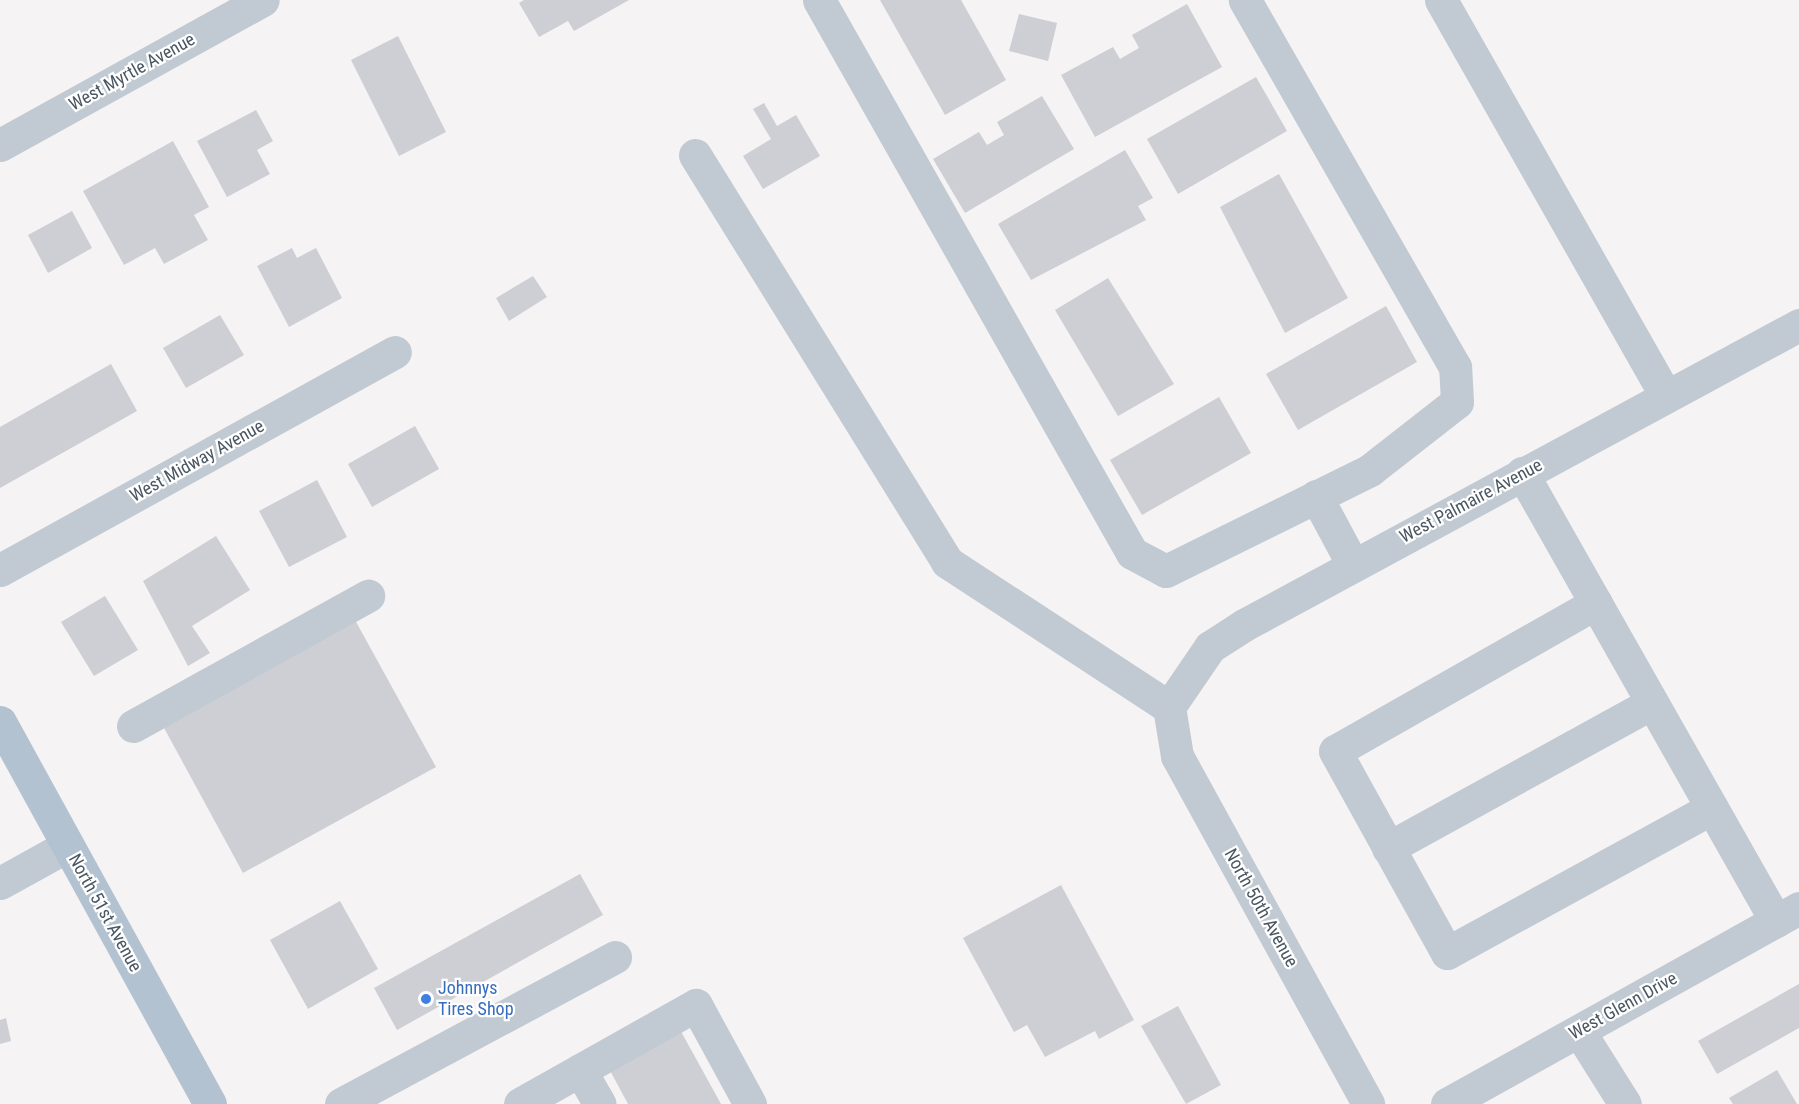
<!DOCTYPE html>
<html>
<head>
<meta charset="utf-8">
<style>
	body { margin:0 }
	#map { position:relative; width:1799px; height:1104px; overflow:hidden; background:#f5f3f3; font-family:"Roboto Condensed",sans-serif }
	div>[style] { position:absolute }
	.building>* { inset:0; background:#cdcfd5 }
	.minor>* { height:33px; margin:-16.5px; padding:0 16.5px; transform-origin:16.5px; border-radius:16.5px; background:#c1cad2 }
	.major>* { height:33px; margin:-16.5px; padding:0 16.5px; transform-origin:16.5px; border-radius:16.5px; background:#b3c2d1 }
	.dots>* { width:16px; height:16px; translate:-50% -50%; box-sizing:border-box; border:3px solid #fff; border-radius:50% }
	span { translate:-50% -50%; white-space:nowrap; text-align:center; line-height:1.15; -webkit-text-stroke:4.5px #fff; paint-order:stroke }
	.street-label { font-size:18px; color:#4a5661 }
	.shop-label { font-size:18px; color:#366cbe }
	.left { translate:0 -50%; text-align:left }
</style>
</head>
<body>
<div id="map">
	<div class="building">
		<i style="clip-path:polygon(524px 0,629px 0,574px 31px,568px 21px,539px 37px,519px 3px)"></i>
		<i style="clip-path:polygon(880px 0,961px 0,1006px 80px,945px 115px)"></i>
		<i style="clip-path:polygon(1187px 4px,1222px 67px,1095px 137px,1061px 75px,1113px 47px,1120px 59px,1139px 48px,1132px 35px)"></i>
		<i style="clip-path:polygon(1019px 14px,1057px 23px,1048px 61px,1009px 51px)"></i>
		<i style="clip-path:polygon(398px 36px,446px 132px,399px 156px,351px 60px)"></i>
		<i style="clip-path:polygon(1256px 77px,1287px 131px,1178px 194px,1147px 139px)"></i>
		<i style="clip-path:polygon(1042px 96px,1074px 149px,965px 213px,933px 159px,979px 132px,987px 145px,1004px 135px,997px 122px)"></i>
		<i style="clip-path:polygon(764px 103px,777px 126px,796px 115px,820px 156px,763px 189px,743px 156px,771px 139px,753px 109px)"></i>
		<i style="clip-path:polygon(256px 110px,273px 141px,257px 150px,270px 174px,227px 197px,197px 141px)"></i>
		<i style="clip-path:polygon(173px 141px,209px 207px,194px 215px,208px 240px,164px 264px,155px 248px,124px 265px,83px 191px)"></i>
		<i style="clip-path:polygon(1125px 150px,1153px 198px,1138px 206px,1146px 220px,1031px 280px,998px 224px)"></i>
		<i style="clip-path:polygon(1279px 174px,1348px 298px,1285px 333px,1220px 207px)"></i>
		<i style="clip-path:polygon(72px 211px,92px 248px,48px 273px,28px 235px)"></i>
		<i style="clip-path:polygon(292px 248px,297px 258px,316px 248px,342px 298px,289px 327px,257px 266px)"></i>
		<i style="clip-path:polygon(533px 276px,547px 297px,509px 321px,496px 298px)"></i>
		<i style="clip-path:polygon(1108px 278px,1174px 384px,1118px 416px,1055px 310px)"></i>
		<i style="clip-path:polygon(1386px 306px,1417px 362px,1298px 430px,1266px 374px)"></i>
		<i style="clip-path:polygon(220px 315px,244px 355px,186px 388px,163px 348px)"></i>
		<i style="clip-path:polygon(111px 364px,137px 411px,0 488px,0 427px)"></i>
		<i style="clip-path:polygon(1219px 397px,1251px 453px,1142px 515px,1110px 460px)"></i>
		<i style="clip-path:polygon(415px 426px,439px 469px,372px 507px,348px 464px)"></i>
		<i style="clip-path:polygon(317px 480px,347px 537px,289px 567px,259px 511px)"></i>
		<i style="clip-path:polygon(216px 536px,250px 590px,192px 626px,210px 653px,188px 666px,143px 581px)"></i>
		<i style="clip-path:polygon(105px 596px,138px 650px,94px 676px,61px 622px)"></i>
		<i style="clip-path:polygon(355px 620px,436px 767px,243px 873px,163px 726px)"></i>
		<i style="clip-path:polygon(580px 874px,603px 915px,397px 1030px,374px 988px)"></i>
		<i style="clip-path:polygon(1061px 885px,1134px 1020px,1099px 1039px,1095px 1031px,1045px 1057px,1027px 1025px,1014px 1032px,963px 938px)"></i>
		<i style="clip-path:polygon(340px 901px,378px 969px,308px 1009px,270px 940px)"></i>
		<i style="clip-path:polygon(1799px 984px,1799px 1028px,1717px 1074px,1698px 1041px)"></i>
		<i style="clip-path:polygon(1178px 1006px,1221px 1085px,1186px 1104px,1141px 1026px)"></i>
		<i style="clip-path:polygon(6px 1018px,11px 1041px,0 1044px,0 1020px)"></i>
		<i style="clip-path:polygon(678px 1026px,721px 1104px,628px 1104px,607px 1065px)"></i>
		<i style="clip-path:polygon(1777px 1070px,1797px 1104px,1733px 1104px,1729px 1098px)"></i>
	</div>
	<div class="minor">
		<i style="left:819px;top:0;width:635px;rotate:60.49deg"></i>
		<i style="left:1132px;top:553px;width:38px;rotate:28deg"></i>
		<i style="left:1166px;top:571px;width:228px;rotate:-26.3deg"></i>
		<i style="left:1370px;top:470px;width:110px;rotate:-38deg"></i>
		<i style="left:1457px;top:402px;width:35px;rotate:-93deg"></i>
		<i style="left:1455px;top:367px;width:423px;rotate:-119.8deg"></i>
		<i style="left:1441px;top:0;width:455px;rotate:60.4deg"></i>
		<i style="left:0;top:145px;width:300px;rotate:-28.9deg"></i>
		<i style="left:695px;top:155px;width:479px;rotate:58.2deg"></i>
		<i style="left:947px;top:562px;width:265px;rotate:33.2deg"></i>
		<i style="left:1522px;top:473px;width:515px;rotate:60.45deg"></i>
		<i style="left:1316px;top:496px;width:78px;rotate:61.8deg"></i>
		<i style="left:0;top:570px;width:451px;rotate:-28.9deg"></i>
		<i style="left:1596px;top:603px;width:300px;rotate:150.4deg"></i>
		<i style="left:1335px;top:751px;width:231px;rotate:61deg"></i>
		<i style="left:1447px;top:953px;width:302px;rotate:-28.7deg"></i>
		<i style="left:1169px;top:707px;width:73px;rotate:-55.7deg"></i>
		<i style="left:1210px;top:647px;width:40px;rotate:-32.9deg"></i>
		<i style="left:1244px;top:625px;width:631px;rotate:-28.39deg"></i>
		<i style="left:1169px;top:707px;width:50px;rotate:80.7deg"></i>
		<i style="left:1177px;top:756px;width:397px;rotate:61.2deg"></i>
		<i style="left:133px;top:726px;width:269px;rotate:-29deg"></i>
		<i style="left:1388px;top:848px;width:301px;rotate:-28.8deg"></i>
		<i style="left:0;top:883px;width:77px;rotate:-28.9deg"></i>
		<i style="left:1579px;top:1031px;width:86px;rotate:57.8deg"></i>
		<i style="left:580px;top:1070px;width:39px;rotate:60deg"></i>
		<i style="left:341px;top:1104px;width:311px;rotate:-28.2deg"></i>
		<i style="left:520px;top:1104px;width:202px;rotate:-29.4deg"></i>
		<i style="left:696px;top:1005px;width:113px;rotate:61.4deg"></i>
		<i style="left:1447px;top:1104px;width:403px;rotate:-29.1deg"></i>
	</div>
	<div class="major">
		<i style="left:0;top:722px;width:436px;rotate:61.2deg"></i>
	</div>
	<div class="dots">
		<i style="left:426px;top:999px;background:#3f7fe0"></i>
	</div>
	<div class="street-label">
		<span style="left:132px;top:72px;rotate:-29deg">West Myrtle Avenue</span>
		<span style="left:197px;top:461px;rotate:-29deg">West Midway Avenue</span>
		<span style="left:1471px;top:501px;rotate:-28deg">West Palmaire Avenue</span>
		<span style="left:1261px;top:908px;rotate:61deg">North 50th Avenue</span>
		<span style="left:105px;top:913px;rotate:61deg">North 51st Avenue</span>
		<span style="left:1623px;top:1006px;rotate:-29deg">West Glenn Drive</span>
	</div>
	<div class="shop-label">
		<span class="left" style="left:438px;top:999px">Johnnys<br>Tires Shop</span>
	</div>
</div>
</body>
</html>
